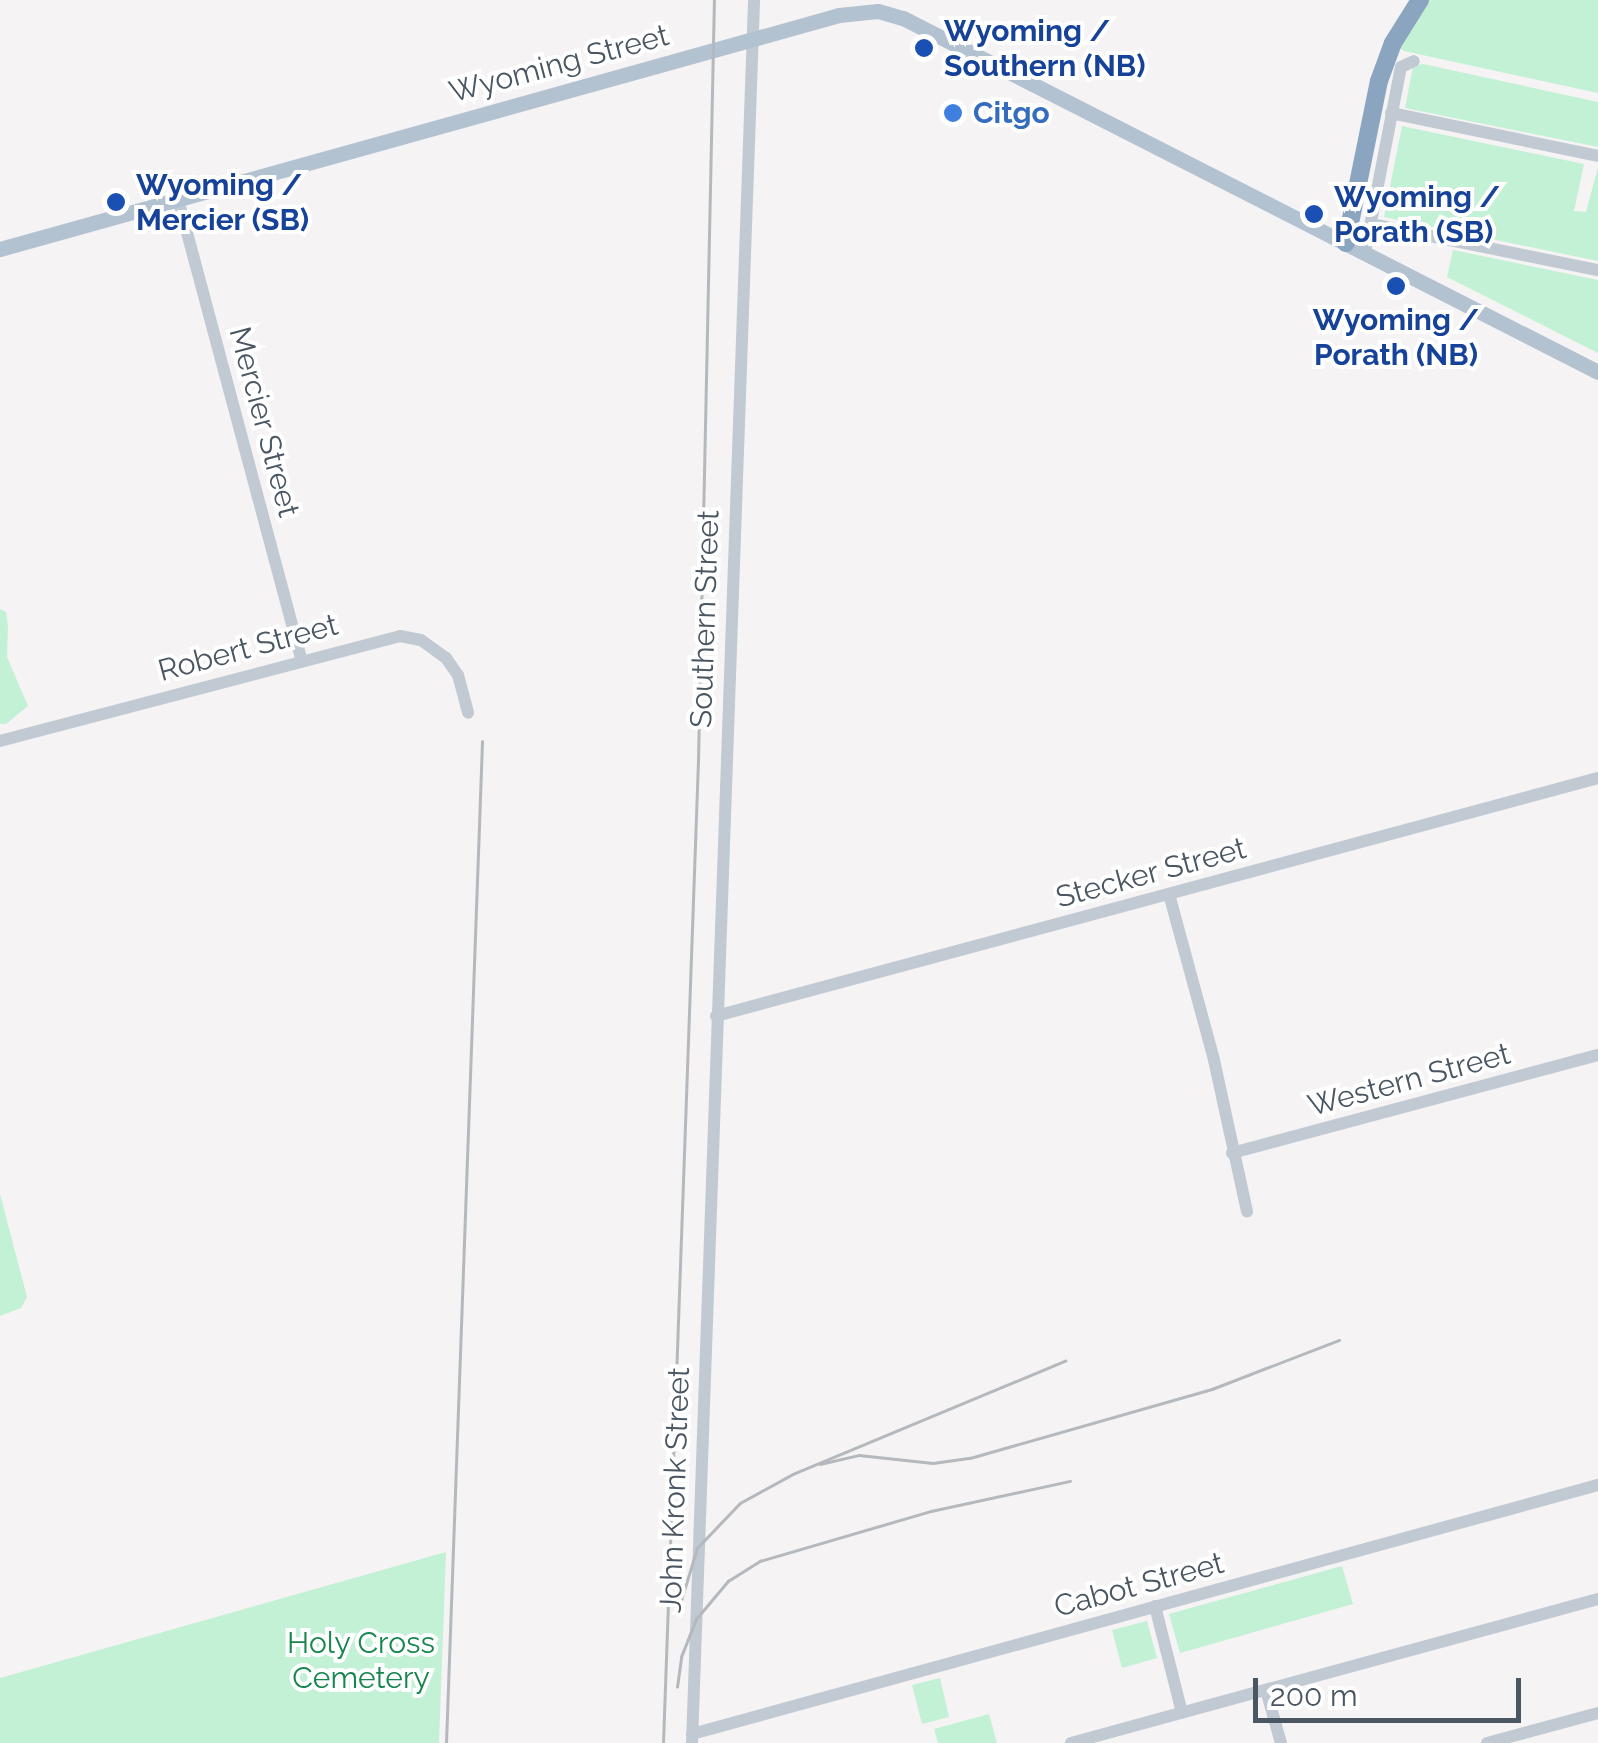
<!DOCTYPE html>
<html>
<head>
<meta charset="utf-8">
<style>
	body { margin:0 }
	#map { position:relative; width:1598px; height:1743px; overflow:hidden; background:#f5f3f3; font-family:Raleway,sans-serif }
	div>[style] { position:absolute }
	.green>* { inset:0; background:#c3f1d5 }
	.minor>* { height:12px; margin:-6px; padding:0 6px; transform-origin:6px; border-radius:6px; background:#c1cad2 }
	.major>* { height:15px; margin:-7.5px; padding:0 7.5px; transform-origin:7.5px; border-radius:7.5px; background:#b3c2d1 }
	.highway>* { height:18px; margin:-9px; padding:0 9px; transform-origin:9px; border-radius:9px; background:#8ba5c1 }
	.rail>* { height:2.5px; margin:-1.25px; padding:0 1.25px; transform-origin:1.25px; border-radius:1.25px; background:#b5b8bd }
	.dots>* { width:28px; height:28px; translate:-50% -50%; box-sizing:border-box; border:5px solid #fff; border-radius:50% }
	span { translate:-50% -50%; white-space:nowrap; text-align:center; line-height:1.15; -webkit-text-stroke:8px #fff; paint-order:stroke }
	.transit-label { font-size:30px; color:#164399; font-weight:700 }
	.left { translate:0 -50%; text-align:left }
	.street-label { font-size:30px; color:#4a5661 }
	.shop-label { font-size:30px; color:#366cbe; font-weight:700 }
	.park-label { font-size:30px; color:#17864f }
	.scale { position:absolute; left:1253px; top:1678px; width:268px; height:45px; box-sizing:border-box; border:5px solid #4a5661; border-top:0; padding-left:12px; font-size:30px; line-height:35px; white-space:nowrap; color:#4a5661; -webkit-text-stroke:8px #fff; paint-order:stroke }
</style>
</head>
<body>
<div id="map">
	<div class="green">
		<i style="clip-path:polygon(1428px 0,1598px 0,1598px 93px,1404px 51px,1400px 48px)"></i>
		<i style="clip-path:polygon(1423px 64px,1598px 102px,1598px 147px,1405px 108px,1413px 66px)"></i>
		<i style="clip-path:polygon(1402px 126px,1584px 164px,1574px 211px,1586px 212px,1598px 167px,1598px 261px,1384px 217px)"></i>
		<i style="clip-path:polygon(1453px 250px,1598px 280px,1598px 353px,1447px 277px)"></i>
		<i style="clip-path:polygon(0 609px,6px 612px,8px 626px,7px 657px,28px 706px,6px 724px,0 724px)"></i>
		<i style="clip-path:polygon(0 1194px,27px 1297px,21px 1308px,0 1316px)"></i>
		<i style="clip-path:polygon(446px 1552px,439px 1743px,0 1743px,0 1678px)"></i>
		<i style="clip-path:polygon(1342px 1566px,1353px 1604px,1180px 1653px,1169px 1614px)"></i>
		<i style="clip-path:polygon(1147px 1621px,1157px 1658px,1122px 1668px,1112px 1630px)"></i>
		<i style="clip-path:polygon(940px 1678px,949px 1717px,922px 1724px,912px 1685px)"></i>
		<i style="clip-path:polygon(989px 1714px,997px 1743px,938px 1743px,934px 1729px)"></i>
	</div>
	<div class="minor">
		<i style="left:1391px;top:113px;width:211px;rotate:11.7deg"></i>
		<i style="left:178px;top:199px;width:476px;rotate:75deg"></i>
		<i style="left:1371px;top:224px;width:232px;rotate:11.5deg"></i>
		<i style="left:1365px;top:252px;width:188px;rotate:-79deg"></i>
		<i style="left:1401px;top:67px;width:14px;rotate:-25deg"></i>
		<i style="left:0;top:741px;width:414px;rotate:-14.7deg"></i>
		<i style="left:400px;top:636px;width:21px;rotate:11deg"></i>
		<i style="left:421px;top:640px;width:31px;rotate:36deg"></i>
		<i style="left:446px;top:658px;width:21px;rotate:55deg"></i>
		<i style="left:458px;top:675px;width:39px;rotate:75deg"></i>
		<i style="left:1169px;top:894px;width:172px;rotate:74.8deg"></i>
		<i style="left:1214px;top:1060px;width:155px;rotate:77.7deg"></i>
		<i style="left:716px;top:1016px;width:914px;rotate:-15.1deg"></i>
		<i style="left:1232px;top:1153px;width:379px;rotate:-15deg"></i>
		<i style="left:1155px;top:1606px;width:110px;rotate:75.8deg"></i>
		<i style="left:1266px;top:1690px;width:55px;rotate:74.2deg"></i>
		<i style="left:692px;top:1734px;width:940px;rotate:-15.37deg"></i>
		<i style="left:692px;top:1743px;width:1744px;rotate:-87.96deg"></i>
		<i style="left:1071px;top:1743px;width:546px;rotate:-15.28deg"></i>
		<i style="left:1487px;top:1743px;width:115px;rotate:-15.1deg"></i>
	</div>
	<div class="major">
		<i style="left:0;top:249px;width:871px;rotate:-15.58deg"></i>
		<i style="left:839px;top:15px;width:39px;rotate:-6deg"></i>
		<i style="left:878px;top:11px;width:26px;rotate:16deg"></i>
		<i style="left:903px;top:18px;width:780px;rotate:26.99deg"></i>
	</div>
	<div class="highway">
		<i style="left:1346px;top:243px;width:165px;rotate:-78.5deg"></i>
		<i style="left:1379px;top:81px;width:40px;rotate:-69.8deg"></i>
		<i style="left:1393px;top:43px;width:51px;rotate:-57.9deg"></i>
	</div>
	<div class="rail">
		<i style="left:820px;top:1464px;width:40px;rotate:-13deg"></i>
		<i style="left:859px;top:1455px;width:74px;rotate:6.2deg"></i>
		<i style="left:933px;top:1463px;width:37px;rotate:-8deg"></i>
		<i style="left:970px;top:1458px;width:252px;rotate:-15.9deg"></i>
		<i style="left:1212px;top:1389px;width:136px;rotate:-21.1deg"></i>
		<i style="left:679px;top:1607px;width:62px;rotate:-73deg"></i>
		<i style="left:697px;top:1548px;width:62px;rotate:-46.3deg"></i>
		<i style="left:740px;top:1503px;width:60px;rotate:-28.7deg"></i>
		<i style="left:793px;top:1474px;width:295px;rotate:-22.6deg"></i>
		<i style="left:677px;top:1687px;width:30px;rotate:-82deg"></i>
		<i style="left:681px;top:1657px;width:41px;rotate:-68.5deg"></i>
		<i style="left:696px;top:1619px;width:50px;rotate:-49.9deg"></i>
		<i style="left:728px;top:1581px;width:38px;rotate:-32deg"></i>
		<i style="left:760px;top:1561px;width:178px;rotate:-16.3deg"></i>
		<i style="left:931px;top:1511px;width:142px;rotate:-12.2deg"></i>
		<i style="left:446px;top:1743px;width:1002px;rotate:-87.94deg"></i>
		<i style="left:663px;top:1743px;width:983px;rotate:-87.96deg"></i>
		<i style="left:698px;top:761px;width:761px;rotate:-88.8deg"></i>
	</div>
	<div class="dots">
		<i style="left:924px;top:48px;background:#1a4fb4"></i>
		<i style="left:953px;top:113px;background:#3f7fe0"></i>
		<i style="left:116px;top:202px;background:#1a4fb4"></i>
		<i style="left:1314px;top:214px;background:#1a4fb4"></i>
		<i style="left:1396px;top:286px;background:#1a4fb4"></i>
	</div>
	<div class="transit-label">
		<span class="left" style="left:944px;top:48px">Wyoming /<br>Southern (NB)</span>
		<span class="left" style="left:136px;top:202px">Wyoming /<br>Mercier (SB)</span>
		<span class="left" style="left:1334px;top:214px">Wyoming /<br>Porath (SB)</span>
		<span style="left:1396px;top:337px">Wyoming /<br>Porath (NB)</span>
	</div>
	<div class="street-label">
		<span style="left:559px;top:64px;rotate:-15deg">Wyoming Street</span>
		<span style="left:264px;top:422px;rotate:75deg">Mercier Street</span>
		<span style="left:705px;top:619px;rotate:-88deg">Southern Street</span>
		<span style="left:248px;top:648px;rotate:-15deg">Robert Street</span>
		<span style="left:1151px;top:873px;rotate:-15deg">Stecker Street</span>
		<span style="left:1409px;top:1080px;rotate:-15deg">Western Street</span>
		<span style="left:675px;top:1490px;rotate:-88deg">John Kronk Street</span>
		<span style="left:1139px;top:1585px;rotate:-15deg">Cabot Street</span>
	</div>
	<div class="shop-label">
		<span class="left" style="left:973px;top:113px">Citgo</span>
	</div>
	<div class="park-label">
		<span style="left:361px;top:1660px">Holy Cross<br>Cemetery</span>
	</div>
	<div class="scale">200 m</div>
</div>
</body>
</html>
